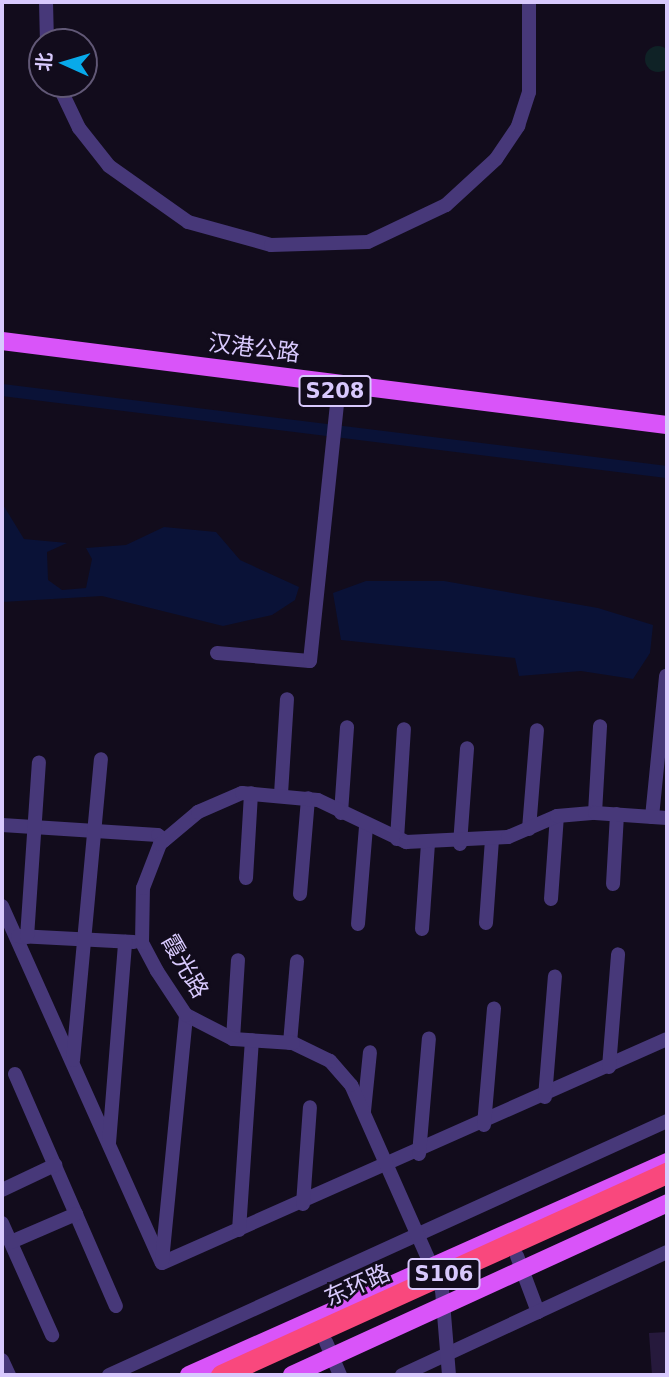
<!DOCTYPE html>
<html>
<head>
<meta charset="utf-8">
<style>
	body { margin:0 }
	#map { position:relative; width:669px; height:1377px; overflow:hidden; background:#120c1c; font-family:"DejaVu Sans","Noto Sans SC",sans-serif }
	div>[style] { position:absolute }
	.green>* { inset:0; background:#0f2226 }
	.round { border-radius:50% }
	.water>* { inset:0; background:#0a1237 }
	.canal>* { height:12px; margin:-6px; padding:0 6px; transform-origin:6px; border-radius:6px; background:#0a1237 }
	.building>* { inset:0; background:#26193c }
	.minor>* { height:14px; margin:-7px; padding:0 7px; transform-origin:7px; border-radius:7px; background:#473879 }
	.major>* { height:18px; margin:-9px; padding:0 9px; transform-origin:9px; border-radius:9px; background:#d954f9 }
	.highway>* { height:21px; margin:-10.5px; padding:0 10.5px; transform-origin:10.5px; border-radius:10.5px; background:#f9487d }
	span { translate:-50% -50%; white-space:nowrap; text-align:center; line-height:1.15; -webkit-text-stroke:5px #120c1c; paint-order:stroke }
	.shield-label span { padding:2px 5px; background:#120c1c; border:2px solid; border-radius:5px; -webkit-text-stroke-width:0 }
	.shield-label { font-size:21px; color:#d8c9fd; font-weight:700 }
	.street-label { font-size:23px; color:#d8c9fd }
	.frame { position:absolute; inset:0; border:4px solid #d8c9fd; pointer-events:none }
	.north { position:absolute; left:28px; top:28px; width:70px; height:70px; box-sizing:border-box; background:#120c1c; border:2px solid #615876; border-radius:50%; rotate:274deg; font-size:19px; font-weight:700; line-height:28px; text-align:center; color:#d8c9fd }
	.north::after { content:''; display:block; margin:auto; width:24px; height:32px; background:#08aaea; clip-path:polygon(50% 0,100% 100%,50% 72%,0 100%) }
</style>
</head>
<body>
<div id="map">
	<div class="green">
		<i class="round" style="left:645px;top:46px;width:26px;height:26px"></i>
	</div>
	<div class="water">
		<i style="clip-path:polygon(2px 503px,24px 539px,67px 543px,47px 552px,48px 580px,62px 590px,86px 588px,92px 559px,86px 548px,126px 545px,164px 527px,216px 532px,240px 560px,299px 587px,295px 600px,272px 615px,223px 626px,102px 596px,2px 602px)"></i>
		<i style="clip-path:polygon(366px 581px,444px 581px,598px 608px,653px 625px,650px 653px,633px 679px,581px 671px,519px 676px,515px 658px,341px 640px,333px 593px)"></i>
	</div>
	<div class="canal">
		<i style="left:2px;top:390px;width:670px;rotate:7.03deg"></i>
	</div>
	<div class="building">
		<i style="clip-path:polygon(667px 1332px,667px 1375px,652px 1375px,649px 1333px)"></i>
	</div>
	<div class="minor">
		<i style="left:46px;top:2px;width:40px;rotate:88.6deg"></i>
		<i style="left:58px;top:84px;width:49px;rotate:64.5deg"></i>
		<i style="left:79px;top:128px;width:48px;rotate:51.7deg"></i>
		<i style="left:109px;top:166px;width:97px;rotate:35.3deg"></i>
		<i style="left:188px;top:222px;width:86px;rotate:15.5deg"></i>
		<i style="left:271px;top:245px;width:97px;rotate:-1.8deg"></i>
		<i style="left:368px;top:242px;width:86px;rotate:-25.4deg"></i>
		<i style="left:446px;top:205px;width:68px;rotate:-42.6deg"></i>
		<i style="left:496px;top:159px;width:40px;rotate:-56deg"></i>
		<i style="left:518px;top:126px;width:36px;rotate:-72deg"></i>
		<i style="left:529px;top:92px;width:90px;rotate:-90deg"></i>
		<i style="left:217px;top:653px;width:93px;rotate:4.9deg"></i>
		<i style="left:310px;top:661px;width:280px;rotate:-84deg"></i>
		<i style="left:281px;top:794px;width:95px;rotate:-86.4deg"></i>
		<i style="left:341px;top:813px;width:86px;rotate:-86deg"></i>
		<i style="left:595px;top:813px;width:87px;rotate:-86.7deg"></i>
		<i style="left:652px;top:817px;width:142px;rotate:-84.3deg"></i>
		<i style="left:2px;top:825px;width:156px;rotate:3.7deg"></i>
		<i style="left:158px;top:835px;width:8px;rotate:40deg"></i>
		<i style="left:529px;top:829px;width:99px;rotate:-85.4deg"></i>
		<i style="left:397px;top:839px;width:110px;rotate:-86.4deg"></i>
		<i style="left:460px;top:844px;width:96px;rotate:-85.8deg"></i>
		<i style="left:246px;top:878px;width:85px;rotate:-86.6deg"></i>
		<i style="left:613px;top:884px;width:70px;rotate:-86.7deg"></i>
		<i style="left:300px;top:894px;width:96px;rotate:-85.2deg"></i>
		<i style="left:551px;top:899px;width:83px;rotate:-85.9deg"></i>
		<i style="left:2px;top:906px;width:391px;rotate:65.9deg"></i>
		<i style="left:162px;top:1263px;width:552px;rotate:-23.92deg"></i>
		<i style="left:486px;top:923px;width:83px;rotate:-85.9deg"></i>
		<i style="left:358px;top:924px;width:98px;rotate:-85.3deg"></i>
		<i style="left:422px;top:929px;width:86px;rotate:-86deg"></i>
		<i style="left:18px;top:936px;width:116px;rotate:3deg"></i>
		<i style="left:27px;top:937px;width:175px;rotate:-86.1deg"></i>
		<i style="left:233px;top:1039px;width:79px;rotate:-86.4deg"></i>
		<i style="left:290px;top:1043px;width:82px;rotate:-85.1deg"></i>
		<i style="left:73px;top:1060px;width:302px;rotate:-84.7deg"></i>
		<i style="left:609px;top:1067px;width:113px;rotate:-85.4deg"></i>
		<i style="left:15px;top:1074px;width:253px;rotate:66.5deg"></i>
		<i style="left:545px;top:1097px;width:121px;rotate:-85.3deg"></i>
		<i style="left:364px;top:1111px;width:59px;rotate:-84.2deg"></i>
		<i style="left:484px;top:1125px;width:117px;rotate:-85.1deg"></i>
		<i style="left:109px;top:1143px;width:202px;rotate:-85.4deg"></i>
		<i style="left:419px;top:1154px;width:116px;rotate:-85.1deg"></i>
		<i style="left:2px;top:1190px;width:59px;rotate:-25.3deg"></i>
		<i style="left:303px;top:1204px;width:97px;rotate:-85.9deg"></i>
		<i style="left:2px;top:1223px;width:123px;rotate:65.9deg"></i>
		<i style="left:239px;top:1230px;width:190px;rotate:-86.1deg"></i>
		<i style="left:11px;top:1242px;width:71px;rotate:-23.3deg"></i>
		<i style="left:517px;top:1256px;width:60px;rotate:69.4deg"></i>
		<i style="left:162px;top:1261px;width:247px;rotate:-84.4deg"></i>
		<i style="left:326px;top:1342px;width:36px;rotate:67deg"></i>
		<i style="left:2px;top:1360px;width:17px;rotate:65deg"></i>
		<i style="left:109px;top:1375px;width:613px;rotate:-24.47deg"></i>
		<i style="left:402px;top:1375px;width:292px;rotate:-24.9deg"></i>
		<i style="left:449px;top:1375px;width:85px;rotate:-94.7deg"></i>
		<i style="left:442px;top:1290px;width:224px;rotate:-113.9deg"></i>
		<i style="left:351px;top:1085px;width:32px;rotate:-131deg"></i>
		<i style="left:330px;top:1061px;width:41px;rotate:-154.1deg"></i>
		<i style="left:293px;top:1043px;width:60px;rotate:-176.2deg"></i>
		<i style="left:233px;top:1039px;width:53px;rotate:-152.9deg"></i>
		<i style="left:186px;top:1015px;width:53px;rotate:-123.4deg"></i>
		<i style="left:157px;top:971px;width:32px;rotate:-118deg"></i>
		<i style="left:142px;top:943px;width:55px;rotate:-89deg"></i>
		<i style="left:143px;top:888px;width:47px;rotate:-68.9deg"></i>
		<i style="left:160px;top:844px;width:50px;rotate:-40.1deg"></i>
		<i style="left:198px;top:812px;width:48px;rotate:-23.4deg"></i>
		<i style="left:242px;top:793px;width:76px;rotate:5.3deg"></i>
		<i style="left:318px;top:800px;width:98px;rotate:25.5deg"></i>
		<i style="left:406px;top:842px;width:102px;rotate:-2.8deg"></i>
		<i style="left:508px;top:837px;width:53px;rotate:-23.2deg"></i>
		<i style="left:557px;top:816px;width:38px;rotate:-5deg"></i>
		<i style="left:595px;top:813px;width:72px;rotate:4deg"></i>
	</div>
	<div class="major">
		<i style="left:2px;top:341px;width:670px;rotate:7.2deg"></i>
		<i style="left:189px;top:1375px;width:523px;rotate:-24.02deg"></i>
		<i style="left:292px;top:1375px;width:413px;rotate:-24.6deg"></i>
	</div>
	<div class="highway">
		<i style="left:221px;top:1375px;width:490px;rotate:-24.4deg"></i>
	</div>
	<div class="shield-label">
		<span style="left:335px;top:391px">S208</span>
		<span style="left:444px;top:1274px">S106</span>
	</div>
	<div class="street-label">
		<span style="left:254px;top:348px;rotate:7deg">汉港公路</span>
		<span style="left:185px;top:966px;rotate:60deg">霞光路</span>
		<span style="left:357px;top:1285px;rotate:-24deg">东环路</span>
	</div>
	<div class="frame"></div>
	<div class="north">北</div>
</div>
</body>
</html>
